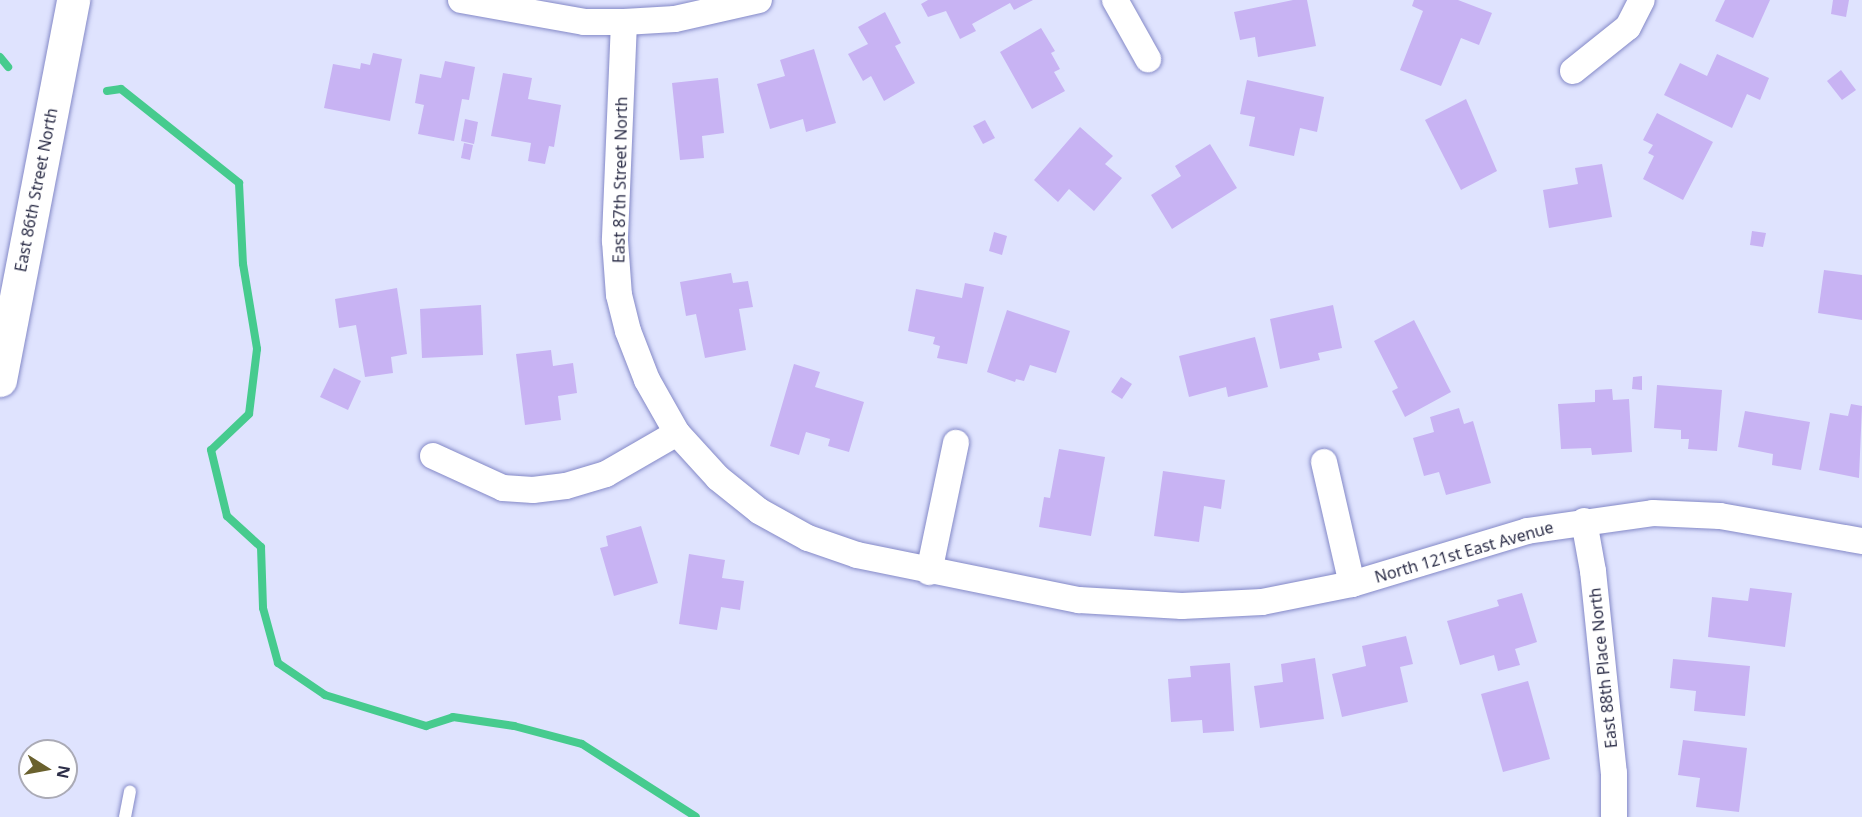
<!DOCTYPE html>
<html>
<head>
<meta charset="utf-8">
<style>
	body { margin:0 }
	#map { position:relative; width:1862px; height:817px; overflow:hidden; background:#dfe3fe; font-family:"Noto Sans",sans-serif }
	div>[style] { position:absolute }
	.stream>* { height:8px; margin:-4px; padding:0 4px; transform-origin:4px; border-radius:4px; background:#46cb8e }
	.building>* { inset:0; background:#c8b3f3 }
	.roads { filter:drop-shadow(0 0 2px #8489c7) drop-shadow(0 0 2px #8489c7) }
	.lane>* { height:12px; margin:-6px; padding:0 6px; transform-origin:6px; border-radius:6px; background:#fff }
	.street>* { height:26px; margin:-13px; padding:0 13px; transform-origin:13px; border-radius:13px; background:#fff }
	.secondary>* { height:33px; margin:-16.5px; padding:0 16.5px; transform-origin:16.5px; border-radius:16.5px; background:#fff }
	span { translate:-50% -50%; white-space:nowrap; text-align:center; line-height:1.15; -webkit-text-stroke:5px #fff; paint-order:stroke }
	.street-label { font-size:16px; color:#2c2e48 }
	.north { position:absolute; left:18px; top:739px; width:60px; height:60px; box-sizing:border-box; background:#fff; border:2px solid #ababb6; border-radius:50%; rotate:101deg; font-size:16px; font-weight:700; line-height:24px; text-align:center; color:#2c2e48 }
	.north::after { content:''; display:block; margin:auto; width:21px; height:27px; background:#6a612e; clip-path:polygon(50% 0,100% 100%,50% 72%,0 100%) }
</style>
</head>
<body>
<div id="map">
	<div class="stream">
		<i style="left:0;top:57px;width:13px;rotate:51deg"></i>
		<i style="left:107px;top:91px;width:14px;rotate:-8deg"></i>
		<i style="left:121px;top:89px;width:151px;rotate:38.5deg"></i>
		<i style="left:239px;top:183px;width:81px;rotate:87.2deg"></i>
		<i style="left:243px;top:264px;width:86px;rotate:80.6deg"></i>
		<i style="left:257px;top:349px;width:65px;rotate:97deg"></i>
		<i style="left:249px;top:414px;width:52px;rotate:136.5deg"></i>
		<i style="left:211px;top:450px;width:68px;rotate:76.4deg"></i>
		<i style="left:227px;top:516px;width:46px;rotate:42.4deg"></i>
		<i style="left:261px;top:547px;width:61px;rotate:88.1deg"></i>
		<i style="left:263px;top:608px;width:57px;rotate:74.7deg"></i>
		<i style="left:278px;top:663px;width:57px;rotate:34.2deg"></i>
		<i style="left:325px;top:695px;width:106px;rotate:17.1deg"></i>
		<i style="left:426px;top:726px;width:28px;rotate:-18deg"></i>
		<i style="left:453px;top:717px;width:62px;rotate:8.4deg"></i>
		<i style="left:514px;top:726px;width:70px;rotate:14.8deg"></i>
		<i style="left:582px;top:744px;width:135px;rotate:32.6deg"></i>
	</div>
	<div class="building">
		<i style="clip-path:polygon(928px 0,1033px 0,1014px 10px,1010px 3px,972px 24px,976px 31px,960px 39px,946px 11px,928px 17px,921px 4px)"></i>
		<i style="clip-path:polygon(1293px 0,1307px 0,1316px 46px,1258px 57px,1255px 37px,1240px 40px,1234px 12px)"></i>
		<i style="clip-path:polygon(1414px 0,1458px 0,1492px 13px,1479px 45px,1461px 38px,1441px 86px,1400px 70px,1423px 11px,1412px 6px)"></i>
		<i style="clip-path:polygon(1725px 0,1770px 0,1753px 38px,1715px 21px)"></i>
		<i style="clip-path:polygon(1833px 0,1849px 0,1846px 17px,1831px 14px)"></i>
		<i style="clip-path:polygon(885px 12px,901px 43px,895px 46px,915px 83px,884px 101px,871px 76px,863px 81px,848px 54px,868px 44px,858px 27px)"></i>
		<i style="clip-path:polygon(1041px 28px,1055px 51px,1051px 53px,1060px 69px,1054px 72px,1065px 91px,1032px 109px,1000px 52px)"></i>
		<i style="clip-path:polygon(814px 49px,836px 123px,806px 132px,803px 119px,770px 129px,757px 84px,785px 76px,780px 60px)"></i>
		<i style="clip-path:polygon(373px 53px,402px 59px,390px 121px,324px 108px,333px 64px,360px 69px,361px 63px,370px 65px)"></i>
		<i style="clip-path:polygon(1717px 54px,1769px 78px,1760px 100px,1747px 94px,1732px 128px,1664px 95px,1680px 63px,1707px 76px)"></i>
		<i style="clip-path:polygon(445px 61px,475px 67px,469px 100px,462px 99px,454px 141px,418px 134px,424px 105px,415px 103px,420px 74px,441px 78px)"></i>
		<i style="clip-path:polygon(1841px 70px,1856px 90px,1842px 100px,1827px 81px)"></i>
		<i style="clip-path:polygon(503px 73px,532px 78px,528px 99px,561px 105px,554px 147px,549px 146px,545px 164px,528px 161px,531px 143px,491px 136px)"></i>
		<i style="clip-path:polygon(718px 78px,724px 133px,702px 136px,704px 158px,680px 160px,672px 83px)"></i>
		<i style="clip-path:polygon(1247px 80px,1324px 97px,1317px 132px,1300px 128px,1294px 156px,1249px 146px,1255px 117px,1240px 114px)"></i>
		<i style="clip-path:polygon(1466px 99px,1497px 171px,1461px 190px,1425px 120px)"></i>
		<i style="clip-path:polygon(1657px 113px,1713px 142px,1683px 200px,1643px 179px,1654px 156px,1648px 153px,1653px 145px,1643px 140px)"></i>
		<i style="clip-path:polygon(465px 119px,478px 122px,474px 144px,461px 141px)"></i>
		<i style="clip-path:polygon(985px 120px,995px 138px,983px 144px,973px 126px)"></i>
		<i style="clip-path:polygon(1080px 127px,1113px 156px,1105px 164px,1122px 178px,1094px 211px,1069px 189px,1058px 202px,1034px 180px)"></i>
		<i style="clip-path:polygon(464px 143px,473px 145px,470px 160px,461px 158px)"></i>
		<i style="clip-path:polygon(1210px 144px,1237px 188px,1172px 229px,1151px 195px,1181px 176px,1175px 166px)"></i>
		<i style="clip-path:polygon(1602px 164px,1612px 217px,1549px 228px,1543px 190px,1578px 184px,1575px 168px)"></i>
		<i style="clip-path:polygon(1752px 231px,1766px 233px,1763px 247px,1750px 245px)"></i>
		<i style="clip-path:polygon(994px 232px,1007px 236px,1002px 255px,989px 251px)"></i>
		<i style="clip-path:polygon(1824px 270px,1862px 275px,1862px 320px,1818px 313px)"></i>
		<i style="clip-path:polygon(731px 273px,733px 283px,748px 281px,753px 307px,739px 309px,746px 350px,705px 358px,696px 314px,686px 316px,680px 282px)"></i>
		<i style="clip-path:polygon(965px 283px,984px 287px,967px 364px,937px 358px,940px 346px,933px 344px,935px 337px,908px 331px,916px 289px,962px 298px)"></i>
		<i style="clip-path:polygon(397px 288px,407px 354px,391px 357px,393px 373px,365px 377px,356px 325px,339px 328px,335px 299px)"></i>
		<i style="clip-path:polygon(481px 305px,483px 355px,422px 358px,420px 309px)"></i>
		<i style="clip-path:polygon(1333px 305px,1342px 348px,1318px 353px,1320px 360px,1280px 369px,1270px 319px)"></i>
		<i style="clip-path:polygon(1007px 310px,1070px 331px,1056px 373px,1030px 365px,1024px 381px,1016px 379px,1015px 382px,987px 372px)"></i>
		<i style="clip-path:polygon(1414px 320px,1451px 392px,1405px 417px,1392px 391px,1398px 388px,1374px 341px)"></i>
		<i style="clip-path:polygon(1255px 337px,1268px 387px,1228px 397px,1226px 387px,1189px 397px,1179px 356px)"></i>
		<i style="clip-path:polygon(551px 350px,553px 366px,573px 363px,577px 393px,558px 396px,561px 420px,525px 425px,516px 354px)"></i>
		<i style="clip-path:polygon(794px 364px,820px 372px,815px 387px,864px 402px,849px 452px,828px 446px,830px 439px,806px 432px,799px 455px,770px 446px)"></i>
		<i style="clip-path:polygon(334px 368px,361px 381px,348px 410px,320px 397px)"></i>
		<i style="clip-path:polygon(1642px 376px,1642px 390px,1632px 389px,1633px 377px)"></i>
		<i style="clip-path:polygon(1121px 377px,1132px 384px,1122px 399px,1111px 392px)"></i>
		<i style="clip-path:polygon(1657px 385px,1722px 390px,1717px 451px,1688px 449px,1689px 439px,1681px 439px,1681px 430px,1654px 428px)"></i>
		<i style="clip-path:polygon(1612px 389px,1613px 400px,1629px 399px,1632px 452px,1592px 455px,1591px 448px,1561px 449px,1558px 404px,1595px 402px,1595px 390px)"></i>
		<i style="clip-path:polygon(1851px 404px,1862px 406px,1859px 478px,1819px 470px,1830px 413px,1848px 416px)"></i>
		<i style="clip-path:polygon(1459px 408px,1464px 424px,1473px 421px,1491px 483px,1446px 495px,1439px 472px,1424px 476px,1413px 438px,1434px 432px,1430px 417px)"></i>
		<i style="clip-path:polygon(1745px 411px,1810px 422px,1801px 470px,1772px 465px,1773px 454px,1738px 447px)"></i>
		<i style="clip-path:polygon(1059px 449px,1105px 457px,1091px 536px,1039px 527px,1044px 497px,1050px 498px)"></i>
		<i style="clip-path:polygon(1163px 471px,1225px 480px,1221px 509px,1204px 506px,1199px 542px,1154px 536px)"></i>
		<i style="clip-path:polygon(641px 526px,658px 583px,614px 596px,600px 548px,608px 546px,606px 536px)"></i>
		<i style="clip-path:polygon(689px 554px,725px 560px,722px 578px,744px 581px,740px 610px,721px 607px,717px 630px,679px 624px)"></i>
		<i style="clip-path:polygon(1750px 588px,1792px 593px,1785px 647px,1708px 637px,1712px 597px,1748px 601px)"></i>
		<i style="clip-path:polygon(1522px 593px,1537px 642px,1515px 649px,1520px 665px,1498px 671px,1494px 655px,1460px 665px,1447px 621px,1499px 606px,1497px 600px)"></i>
		<i style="clip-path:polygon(1406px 636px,1413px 664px,1400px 667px,1408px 702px,1342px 717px,1332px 674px,1366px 666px,1362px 646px)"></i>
		<i style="clip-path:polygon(1315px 658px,1324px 719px,1260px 728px,1254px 686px,1283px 682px,1281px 664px)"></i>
		<i style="clip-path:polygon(1673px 659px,1750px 666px,1745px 716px,1694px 711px,1696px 691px,1670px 688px)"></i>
		<i style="clip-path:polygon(1230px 663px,1234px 731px,1203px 733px,1202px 720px,1171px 722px,1168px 679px,1191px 677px,1190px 666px)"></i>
		<i style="clip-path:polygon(1528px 681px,1550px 759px,1503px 772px,1481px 694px)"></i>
		<i style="clip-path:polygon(1683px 740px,1747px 748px,1739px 812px,1696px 807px,1700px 778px,1678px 775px)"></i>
	</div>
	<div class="roads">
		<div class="lane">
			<i style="left:125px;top:817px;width:26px;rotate:-79deg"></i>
		</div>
		<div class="street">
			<i style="left:461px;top:0;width:125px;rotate:10.1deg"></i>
			<i style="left:584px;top:22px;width:40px"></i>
			<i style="left:624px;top:22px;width:51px;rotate:-3.4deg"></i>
			<i style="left:675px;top:19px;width:86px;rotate:-12.7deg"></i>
			<i style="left:1115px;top:0;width:68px;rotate:60.8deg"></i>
			<i style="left:624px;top:22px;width:219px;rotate:92.4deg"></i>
			<i style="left:615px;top:241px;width:54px;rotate:85.8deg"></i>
			<i style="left:619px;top:295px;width:37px;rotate:76deg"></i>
			<i style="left:628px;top:331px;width:53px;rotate:68.8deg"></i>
			<i style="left:647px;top:380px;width:61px;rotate:60.5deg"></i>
			<i style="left:677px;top:433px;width:61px;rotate:47.7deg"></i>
			<i style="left:718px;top:478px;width:53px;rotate:38.8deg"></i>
			<i style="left:759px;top:511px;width:56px;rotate:28.9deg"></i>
			<i style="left:808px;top:538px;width:52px;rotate:19.1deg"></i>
			<i style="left:857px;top:555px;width:227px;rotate:11.5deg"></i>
			<i style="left:1079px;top:600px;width:103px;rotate:3.3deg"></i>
			<i style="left:1182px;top:606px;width:80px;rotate:-2.9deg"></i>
			<i style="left:1262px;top:602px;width:92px;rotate:-11.3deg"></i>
			<i style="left:1352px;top:584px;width:183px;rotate:-16.8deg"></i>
			<i style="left:1527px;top:531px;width:127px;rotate:-8.1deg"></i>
			<i style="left:1653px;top:513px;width:67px;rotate:2.6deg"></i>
			<i style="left:1720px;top:516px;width:144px;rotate:10deg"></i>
			<i style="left:1573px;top:71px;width:70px;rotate:-38.7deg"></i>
			<i style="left:1628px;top:27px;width:30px;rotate:-63deg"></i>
			<i style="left:433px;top:456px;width:77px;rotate:24.6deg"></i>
			<i style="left:503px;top:488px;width:30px;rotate:4deg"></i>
			<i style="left:533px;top:490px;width:33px;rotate:-7deg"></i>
			<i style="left:566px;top:486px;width:42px;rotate:-16.7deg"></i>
			<i style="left:606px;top:474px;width:82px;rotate:-30deg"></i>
			<i style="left:1324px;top:462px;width:125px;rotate:77.1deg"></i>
			<i style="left:1584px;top:521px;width:51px;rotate:79.8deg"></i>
			<i style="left:1593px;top:571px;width:203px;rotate:84.1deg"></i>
			<i style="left:1614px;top:773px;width:44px;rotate:90deg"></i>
			<i style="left:929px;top:572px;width:132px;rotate:-78.2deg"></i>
		</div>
		<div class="secondary">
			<i style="left:0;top:380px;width:387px;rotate:-79.1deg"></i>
		</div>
	</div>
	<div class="street-label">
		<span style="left:620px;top:180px;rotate:-89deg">East 87th Street North</span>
		<span style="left:36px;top:190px;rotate:-79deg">East 86th Street North</span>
		<span style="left:1464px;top:552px;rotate:-16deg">North 121st East Avenue</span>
		<span style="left:1603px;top:668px;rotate:-96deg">East 88th Place North</span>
	</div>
	<div class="north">N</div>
</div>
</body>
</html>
